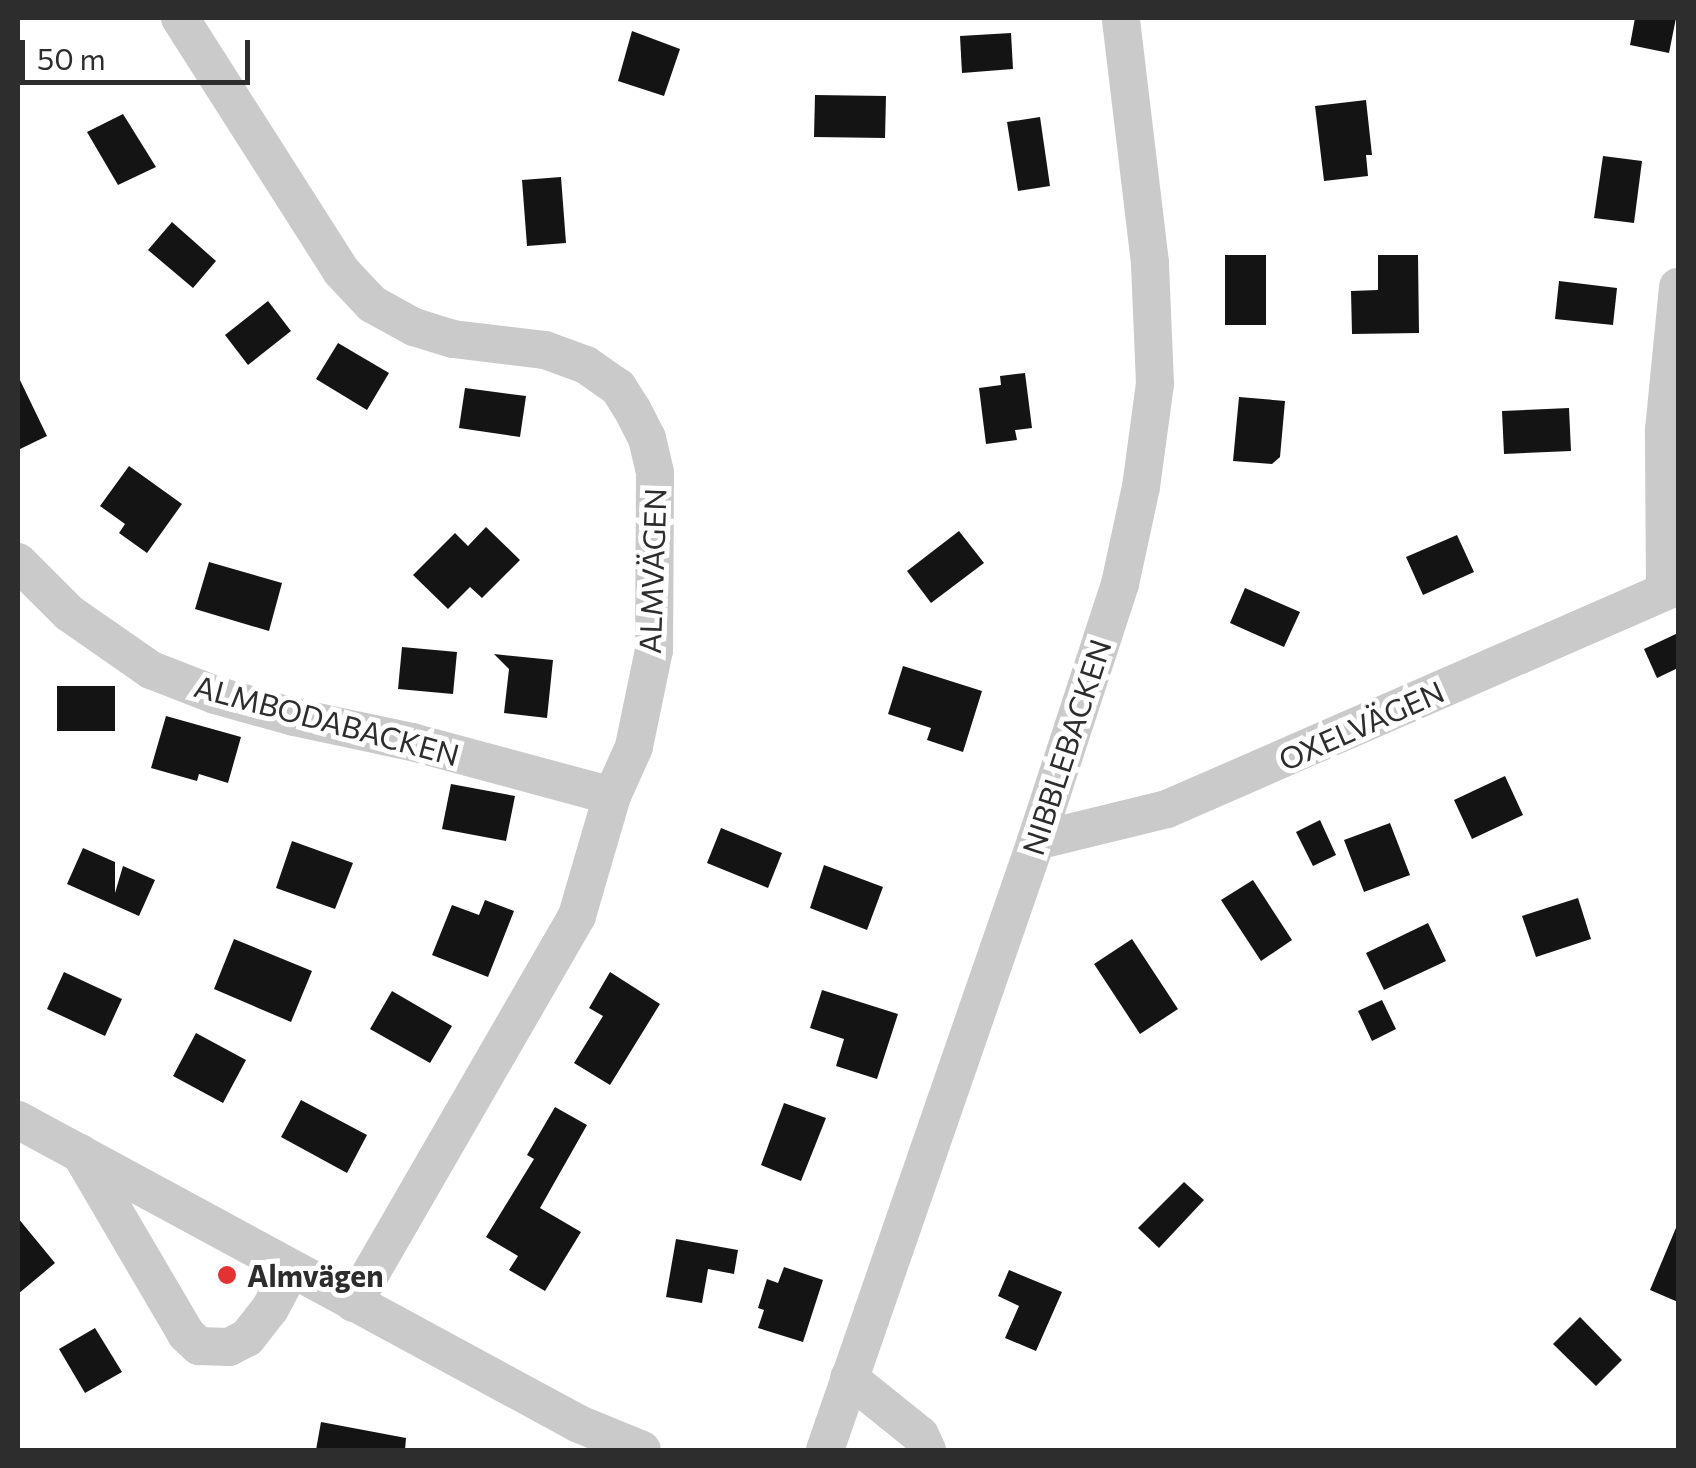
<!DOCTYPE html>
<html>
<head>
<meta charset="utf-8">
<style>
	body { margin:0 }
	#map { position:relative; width:1696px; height:1468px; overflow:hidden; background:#fff; font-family:Commissioner,sans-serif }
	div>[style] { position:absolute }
	.building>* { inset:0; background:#141414 }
	.minor>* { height:38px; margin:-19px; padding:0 19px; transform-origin:19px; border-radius:19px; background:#cacaca }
	.dots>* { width:28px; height:28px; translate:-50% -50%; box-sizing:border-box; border:5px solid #fff; border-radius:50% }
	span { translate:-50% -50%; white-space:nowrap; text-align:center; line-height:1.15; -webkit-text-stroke:10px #fff; paint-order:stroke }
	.street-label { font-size:30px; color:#2d2d2d }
	.poi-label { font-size:30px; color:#2d2d2d; font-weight:700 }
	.left { translate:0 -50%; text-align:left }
	.frame { position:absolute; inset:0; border:20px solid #2d2d2d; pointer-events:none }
	.scale { position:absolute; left:20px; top:40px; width:230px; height:45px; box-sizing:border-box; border:5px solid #2d2d2d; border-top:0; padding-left:12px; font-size:30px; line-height:35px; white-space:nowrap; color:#2d2d2d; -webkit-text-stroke:8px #fff; paint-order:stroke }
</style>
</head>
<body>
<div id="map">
	<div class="building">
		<i style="clip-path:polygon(1635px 18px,1676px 18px,1669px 53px,1630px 45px)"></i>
		<i style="clip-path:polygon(632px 31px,680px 49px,664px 96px,618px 81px)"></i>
		<i style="clip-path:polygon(1011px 33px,1013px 69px,962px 73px,960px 36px)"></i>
		<i style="clip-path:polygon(815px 95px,886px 96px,885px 138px,814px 137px)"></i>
		<i style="clip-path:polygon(1366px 100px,1372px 155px,1366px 155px,1368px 176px,1324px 181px,1315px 106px)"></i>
		<i style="clip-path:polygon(123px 114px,156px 167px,118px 185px,87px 132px)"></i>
		<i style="clip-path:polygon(1040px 117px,1050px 186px,1018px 191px,1007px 122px)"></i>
		<i style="clip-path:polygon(1603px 156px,1642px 161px,1634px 223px,1594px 218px)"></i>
		<i style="clip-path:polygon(561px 177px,566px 243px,527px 246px,522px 180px)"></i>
		<i style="clip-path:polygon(172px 222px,216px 261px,193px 288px,148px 250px)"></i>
		<i style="clip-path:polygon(1225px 255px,1266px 255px,1266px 325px,1225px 325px)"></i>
		<i style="clip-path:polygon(1378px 255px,1418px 255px,1419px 333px,1352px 334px,1351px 291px,1378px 290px)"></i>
		<i style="clip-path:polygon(1559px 281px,1617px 288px,1613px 325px,1555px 319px)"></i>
		<i style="clip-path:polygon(268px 301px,291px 331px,248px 365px,225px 335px)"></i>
		<i style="clip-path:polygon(338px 343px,389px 373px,367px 410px,316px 379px)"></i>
		<i style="clip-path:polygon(1025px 373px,1032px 428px,1015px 430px,1017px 440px,986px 444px,979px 388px,1001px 385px,1000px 376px)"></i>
		<i style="clip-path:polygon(18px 376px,47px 436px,18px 450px)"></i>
		<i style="clip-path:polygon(465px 388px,526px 396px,520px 437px,459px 428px)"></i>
		<i style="clip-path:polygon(1239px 397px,1285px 401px,1280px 457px,1272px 464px,1233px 461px)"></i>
		<i style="clip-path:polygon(1569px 408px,1571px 451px,1504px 454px,1502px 411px)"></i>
		<i style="clip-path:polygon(129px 466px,182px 504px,147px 553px,119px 533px,125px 524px,100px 506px)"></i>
		<i style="clip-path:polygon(486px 527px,520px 560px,482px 598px,470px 587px,448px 609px,413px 575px,455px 533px,468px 546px)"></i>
		<i style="clip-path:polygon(959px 531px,984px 563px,931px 603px,907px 571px)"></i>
		<i style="clip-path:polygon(1457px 535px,1474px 572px,1423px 595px,1406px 557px)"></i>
		<i style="clip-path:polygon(209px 562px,282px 583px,269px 631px,195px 609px)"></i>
		<i style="clip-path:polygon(1245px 588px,1300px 612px,1284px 647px,1230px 623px)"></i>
		<i style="clip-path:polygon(1678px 633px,1678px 668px,1657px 678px,1644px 649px)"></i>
		<i style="clip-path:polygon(402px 647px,457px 652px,453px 694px,398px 689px)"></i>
		<i style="clip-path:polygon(494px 654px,553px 660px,547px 718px,504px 713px,509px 669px)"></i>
		<i style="clip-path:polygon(903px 666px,982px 691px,963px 752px,927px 740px,931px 728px,888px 714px)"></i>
		<i style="clip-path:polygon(57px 686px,115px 686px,115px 731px,57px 731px)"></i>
		<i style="clip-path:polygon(166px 716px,241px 737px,228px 783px,199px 774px,197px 781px,151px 768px)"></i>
		<i style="clip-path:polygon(1505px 776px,1523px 815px,1472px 839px,1454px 800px)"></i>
		<i style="clip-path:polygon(451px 784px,515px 796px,506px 841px,442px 829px)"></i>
		<i style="clip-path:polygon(1320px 820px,1336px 855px,1313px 866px,1296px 832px)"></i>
		<i style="clip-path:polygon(1390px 823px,1410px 875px,1364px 892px,1344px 840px)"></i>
		<i style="clip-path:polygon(721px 828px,782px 853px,768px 888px,707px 863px)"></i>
		<i style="clip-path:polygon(292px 841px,353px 863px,335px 909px,276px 888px)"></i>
		<i style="clip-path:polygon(83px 848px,115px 862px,115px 893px,123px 866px,155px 880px,139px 916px,67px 884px)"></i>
		<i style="clip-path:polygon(824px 865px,883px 887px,867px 930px,810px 908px)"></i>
		<i style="clip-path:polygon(1253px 880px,1292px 940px,1261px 961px,1221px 900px)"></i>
		<i style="clip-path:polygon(1578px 898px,1591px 939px,1536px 957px,1522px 916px)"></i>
		<i style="clip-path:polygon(485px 900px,514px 911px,488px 977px,432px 955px,452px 905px,479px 915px)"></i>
		<i style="clip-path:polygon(1428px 923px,1446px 961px,1384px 990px,1366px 953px)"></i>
		<i style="clip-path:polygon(234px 939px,312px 971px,291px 1022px,214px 989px)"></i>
		<i style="clip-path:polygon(1132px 939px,1178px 1009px,1140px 1034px,1094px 964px)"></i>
		<i style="clip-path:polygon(64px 972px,122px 999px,105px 1036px,47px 1009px)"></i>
		<i style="clip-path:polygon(610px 972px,660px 1004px,610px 1085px,574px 1063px,603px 1016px,589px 1008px)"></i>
		<i style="clip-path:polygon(822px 990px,898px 1014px,877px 1079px,836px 1066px,844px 1039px,810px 1028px)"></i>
		<i style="clip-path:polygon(392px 991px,452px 1026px,430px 1063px,370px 1029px)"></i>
		<i style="clip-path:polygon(1382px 1000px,1396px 1029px,1372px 1041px,1358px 1011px)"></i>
		<i style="clip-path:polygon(196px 1033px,246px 1060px,223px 1103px,173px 1076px)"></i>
		<i style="clip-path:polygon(301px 1100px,367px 1135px,347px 1173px,281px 1137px)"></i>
		<i style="clip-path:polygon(784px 1103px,826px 1118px,801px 1181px,761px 1165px)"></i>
		<i style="clip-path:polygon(555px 1107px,587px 1125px,540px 1208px,581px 1232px,545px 1291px,509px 1270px,518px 1256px,486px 1237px,534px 1159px,527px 1155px)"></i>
		<i style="clip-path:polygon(1184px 1182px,1204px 1200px,1159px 1248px,1138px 1228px)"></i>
		<i style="clip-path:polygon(18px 1218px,55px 1263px,18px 1294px)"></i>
		<i style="clip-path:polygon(1678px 1223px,1678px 1302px,1650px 1290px)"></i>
		<i style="clip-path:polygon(676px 1239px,738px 1250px,734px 1274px,708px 1269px,702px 1303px,666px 1297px)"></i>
		<i style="clip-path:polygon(784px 1267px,823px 1280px,803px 1342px,758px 1328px,764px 1310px,758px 1308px,767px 1279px,778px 1283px)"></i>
		<i style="clip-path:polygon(1009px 1270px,1062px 1292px,1036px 1351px,1005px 1338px,1019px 1306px,998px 1296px)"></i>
		<i style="clip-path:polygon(1580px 1317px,1622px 1360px,1596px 1386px,1553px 1344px)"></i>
		<i style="clip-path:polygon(95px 1328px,122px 1372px,85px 1393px,59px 1349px)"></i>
		<i style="clip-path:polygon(321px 1422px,406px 1438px,405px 1450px,316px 1450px)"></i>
	</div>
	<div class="minor">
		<i style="left:180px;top:18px;width:300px;rotate:57.5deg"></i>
		<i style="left:341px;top:271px;width:45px;rotate:46.8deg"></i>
		<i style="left:372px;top:304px;width:48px;rotate:28.7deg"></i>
		<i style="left:414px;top:327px;width:41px;rotate:17.1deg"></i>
		<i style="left:453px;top:339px;width:93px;rotate:6.8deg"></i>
		<i style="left:545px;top:350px;width:44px;rotate:20.1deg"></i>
		<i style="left:586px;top:365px;width:39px;rotate:35deg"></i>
		<i style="left:618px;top:387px;width:26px;rotate:58deg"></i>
		<i style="left:632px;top:409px;width:33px;rotate:63deg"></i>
		<i style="left:647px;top:438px;width:36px;rotate:77deg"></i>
		<i style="left:655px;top:473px;width:177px;rotate:90.3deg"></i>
		<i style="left:654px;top:650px;width:99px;rotate:101.7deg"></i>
		<i style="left:634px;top:747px;width:54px;rotate:114.2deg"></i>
		<i style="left:612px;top:796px;width:125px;rotate:106.3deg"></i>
		<i style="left:577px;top:916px;width:447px;rotate:120deg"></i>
		<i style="left:18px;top:562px;width:72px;rotate:45deg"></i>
		<i style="left:69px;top:613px;width:100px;rotate:34.8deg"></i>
		<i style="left:151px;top:670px;width:69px;rotate:21.3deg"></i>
		<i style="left:215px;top:695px;width:82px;rotate:15.6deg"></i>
		<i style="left:294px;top:717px;width:121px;rotate:12deg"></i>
		<i style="left:412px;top:742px;width:207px;rotate:15.1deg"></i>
		<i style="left:1665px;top:590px;width:160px;rotate:-90.4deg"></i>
		<i style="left:1664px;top:430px;width:144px;rotate:-84.4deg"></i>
		<i style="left:1036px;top:841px;width:135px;rotate:-13.7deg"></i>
		<i style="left:1167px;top:809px;width:558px;rotate:-23.58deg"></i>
		<i style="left:18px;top:1120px;width:638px;rotate:28.45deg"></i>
		<i style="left:579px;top:1424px;width:68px;rotate:22.4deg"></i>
		<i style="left:80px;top:1153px;width:210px;rotate:59.6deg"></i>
		<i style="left:186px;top:1334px;width:18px;rotate:43deg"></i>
		<i style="left:199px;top:1346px;width:30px;rotate:2deg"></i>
		<i style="left:229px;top:1347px;width:20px;rotate:-27deg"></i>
		<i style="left:247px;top:1338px;width:37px;rotate:-52deg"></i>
		<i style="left:270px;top:1309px;width:43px;rotate:-62.2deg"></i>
		<i style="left:849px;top:1378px;width:91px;rotate:38.8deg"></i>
		<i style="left:920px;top:1435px;width:17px;rotate:65deg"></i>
		<i style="left:825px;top:1450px;width:645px;rotate:-70.89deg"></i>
		<i style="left:1036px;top:841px;width:270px;rotate:-71.9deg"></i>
		<i style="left:1120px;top:584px;width:99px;rotate:-77.8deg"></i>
		<i style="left:1141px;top:487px;width:104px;rotate:-82.3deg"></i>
		<i style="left:1155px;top:384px;width:121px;rotate:-92.4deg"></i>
		<i style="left:1150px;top:263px;width:247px;rotate:-96.8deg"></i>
	</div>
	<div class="dots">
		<i style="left:227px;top:1275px;background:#e23231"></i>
	</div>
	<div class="street-label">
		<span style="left:652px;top:571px;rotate:-88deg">ALMVÄGEN</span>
		<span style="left:327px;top:720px;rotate:15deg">ALMBODABACKEN</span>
		<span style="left:1361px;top:725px;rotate:-24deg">OXELVÄGEN</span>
		<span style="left:1066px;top:747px;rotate:-72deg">NIBBLEBACKEN</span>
	</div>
	<div class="poi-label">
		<span class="left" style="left:247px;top:1275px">Almvägen</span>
	</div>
	<div class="frame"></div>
	<div class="scale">50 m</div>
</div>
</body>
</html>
